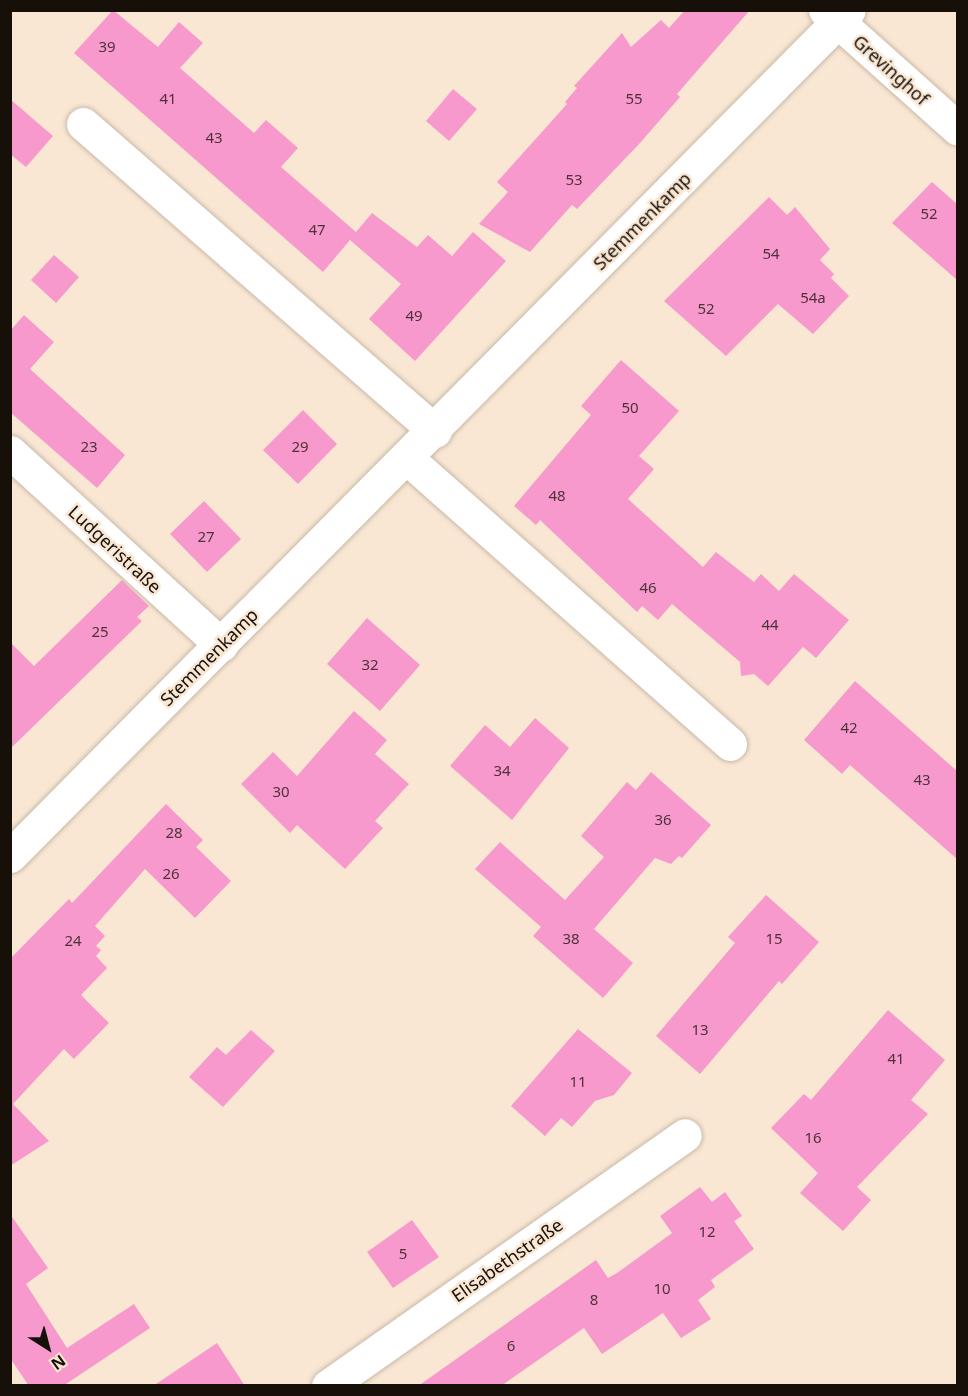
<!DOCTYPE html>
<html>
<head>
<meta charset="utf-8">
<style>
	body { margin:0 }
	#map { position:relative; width:968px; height:1396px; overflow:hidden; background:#f9e7d4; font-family:"Noto Sans",sans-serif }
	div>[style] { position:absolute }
	.building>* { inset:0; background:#f799cc }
	.roads { filter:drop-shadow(0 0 2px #cab9a7) drop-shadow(0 0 2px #cab9a7) }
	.minor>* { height:33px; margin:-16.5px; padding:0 16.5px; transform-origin:16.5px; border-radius:16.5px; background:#fff }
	span { translate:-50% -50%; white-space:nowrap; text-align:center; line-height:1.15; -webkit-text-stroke:5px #f9e7d4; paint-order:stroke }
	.number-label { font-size:15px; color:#4e323a }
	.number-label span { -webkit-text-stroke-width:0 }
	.street-label { font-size:18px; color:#161009 }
	.frame { position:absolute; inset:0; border:12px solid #161009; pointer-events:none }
	.north { position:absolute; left:18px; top:1318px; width:60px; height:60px; -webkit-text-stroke:4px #f9e7d4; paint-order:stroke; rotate:144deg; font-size:16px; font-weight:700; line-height:24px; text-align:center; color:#161009 }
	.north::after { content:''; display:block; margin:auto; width:21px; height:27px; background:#161009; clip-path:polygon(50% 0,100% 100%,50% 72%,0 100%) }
</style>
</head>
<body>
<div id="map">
	<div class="building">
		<i style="clip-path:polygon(113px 10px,158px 47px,179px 22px,203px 43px,180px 68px,254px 133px,266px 120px,298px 148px,281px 167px,356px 232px,372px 213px,417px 247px,428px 235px,452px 256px,473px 232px,506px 261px,415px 361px,369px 319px,401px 284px,350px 240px,323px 272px,74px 53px)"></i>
		<i style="clip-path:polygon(685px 10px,750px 10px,677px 94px,680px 97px,640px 143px,577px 209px,572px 205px,530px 252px,479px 224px,508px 192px,497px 182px,567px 104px,565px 102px,577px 88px,574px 86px,622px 33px,631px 47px,661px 20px,669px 28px)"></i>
		<i style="clip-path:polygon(453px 89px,477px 109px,449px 141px,426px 121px)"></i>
		<i style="clip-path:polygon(10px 99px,53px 136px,26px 167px,10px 154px)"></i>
		<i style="clip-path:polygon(932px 182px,957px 204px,957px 280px,892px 223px)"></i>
		<i style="clip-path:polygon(769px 197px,787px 215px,795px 207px,830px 249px,820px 260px,834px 274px,831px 278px,849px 296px,813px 334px,778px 304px,726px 356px,664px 301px)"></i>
		<i style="clip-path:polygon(54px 255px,79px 277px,56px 303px,31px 280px)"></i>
		<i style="clip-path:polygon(24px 315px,54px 342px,30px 369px,125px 455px,97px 488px,10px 412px,10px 331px)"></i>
		<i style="clip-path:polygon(621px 360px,679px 411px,639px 456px,654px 469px,628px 499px,703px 567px,716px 552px,754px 582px,761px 574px,779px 591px,794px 574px,849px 620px,816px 658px,803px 647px,768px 686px,754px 674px,741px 676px,740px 662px,672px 604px,658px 620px,642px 606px,637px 612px,540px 520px,536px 525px,514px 506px,591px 415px,581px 406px)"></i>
		<i style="clip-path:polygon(303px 410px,337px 444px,298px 484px,263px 450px)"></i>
		<i style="clip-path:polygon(204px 501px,241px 539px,207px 572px,170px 534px)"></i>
		<i style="clip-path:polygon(122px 580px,149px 606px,137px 617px,142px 621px,10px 749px,10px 642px,34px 666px)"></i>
		<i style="clip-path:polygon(367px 618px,420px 665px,380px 711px,327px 664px)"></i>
		<i style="clip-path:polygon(855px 681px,957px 771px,957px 859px,850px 765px,842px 774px,804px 740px)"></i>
		<i style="clip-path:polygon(354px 711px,387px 740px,375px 754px,409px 784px,375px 821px,383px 828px,345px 869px,297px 825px,290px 833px,241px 784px,273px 752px,297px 776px)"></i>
		<i style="clip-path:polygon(535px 718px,569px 748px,512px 820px,450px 766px,485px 725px,510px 747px)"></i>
		<i style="clip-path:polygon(651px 772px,711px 825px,682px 858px,679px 856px,671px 864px,655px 858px,594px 929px,633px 963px,603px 998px,533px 936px,541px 927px,475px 869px,500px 842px,565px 900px,604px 857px,581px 836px,627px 782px,636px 790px)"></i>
		<i style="clip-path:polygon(166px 804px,203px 840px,196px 847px,231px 881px,195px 918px,145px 869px,95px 926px,105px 936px,96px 946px,101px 950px,96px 956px,107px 968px,81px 995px,109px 1023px,74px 1059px,64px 1049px,13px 1104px,49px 1141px,10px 1166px,10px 959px,69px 899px,72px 903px)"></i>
		<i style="clip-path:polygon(766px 895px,819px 942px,782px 984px,779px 981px,700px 1074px,656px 1036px,735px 943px,728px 937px)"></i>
		<i style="clip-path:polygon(888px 1010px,945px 1060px,911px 1100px,928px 1114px,857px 1187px,871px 1200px,843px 1231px,800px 1193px,818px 1173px,771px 1128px,804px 1094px,811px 1100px)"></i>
		<i style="clip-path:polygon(578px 1029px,632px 1073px,614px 1095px,595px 1101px,572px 1127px,561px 1118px,545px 1136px,511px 1106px)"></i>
		<i style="clip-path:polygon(251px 1030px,275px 1051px,223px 1107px,189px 1077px,217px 1047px,226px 1055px)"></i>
		<i style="clip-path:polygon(700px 1187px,712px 1202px,725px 1192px,742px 1216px,734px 1221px,754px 1249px,711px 1280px,715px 1287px,698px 1300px,711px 1319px,681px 1338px,663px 1313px,602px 1354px,584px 1328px,501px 1386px,418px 1386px,596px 1260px,608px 1278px,617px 1273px,672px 1233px,660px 1216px)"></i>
		<i style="clip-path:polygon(10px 1214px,48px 1268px,26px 1284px,67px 1348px,134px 1304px,150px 1328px,63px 1386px,29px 1386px,10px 1358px)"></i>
		<i style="clip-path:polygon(412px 1220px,439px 1257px,393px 1288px,367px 1252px)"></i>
		<i style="clip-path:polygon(217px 1343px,245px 1386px,153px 1386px)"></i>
	</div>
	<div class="roads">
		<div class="minor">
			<i style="left:825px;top:10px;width:178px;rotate:41.8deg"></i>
			<i style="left:83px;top:124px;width:467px;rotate:41.1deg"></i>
			<i style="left:10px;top:452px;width:286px;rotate:42.4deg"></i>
			<i style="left:408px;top:459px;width:430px;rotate:41.5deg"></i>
			<i style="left:10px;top:856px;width:1191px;rotate:-45.24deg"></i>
			<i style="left:328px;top:1386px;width:436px;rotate:-35.1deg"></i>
		</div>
	</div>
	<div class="number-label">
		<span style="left:107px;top:47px">39</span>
		<span style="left:168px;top:99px">41</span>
		<span style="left:634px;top:99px">55</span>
		<span style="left:214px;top:138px">43</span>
		<span style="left:574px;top:180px">53</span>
		<span style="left:929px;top:214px">52</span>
		<span style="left:317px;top:230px">47</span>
		<span style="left:771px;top:254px">54</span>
		<span style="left:813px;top:298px">54a</span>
		<span style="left:706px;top:309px">52</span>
		<span style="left:414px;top:316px">49</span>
		<span style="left:630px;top:408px">50</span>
		<span style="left:89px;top:447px">23</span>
		<span style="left:300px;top:447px">29</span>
		<span style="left:557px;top:496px">48</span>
		<span style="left:206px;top:537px">27</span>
		<span style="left:648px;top:588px">46</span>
		<span style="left:770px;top:625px">44</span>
		<span style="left:100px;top:632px">25</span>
		<span style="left:370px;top:665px">32</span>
		<span style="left:849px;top:728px">42</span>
		<span style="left:502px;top:771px">34</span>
		<span style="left:922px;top:780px">43</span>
		<span style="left:281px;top:792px">30</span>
		<span style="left:663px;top:820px">36</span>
		<span style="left:174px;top:833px">28</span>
		<span style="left:171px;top:874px">26</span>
		<span style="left:571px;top:939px">38</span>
		<span style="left:774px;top:939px">15</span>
		<span style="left:73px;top:941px">24</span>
		<span style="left:700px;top:1030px">13</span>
		<span style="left:896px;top:1059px">41</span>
		<span style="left:578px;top:1082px">11</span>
		<span style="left:813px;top:1138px">16</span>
		<span style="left:707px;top:1232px">12</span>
		<span style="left:403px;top:1254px">5</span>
		<span style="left:662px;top:1289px">10</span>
		<span style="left:594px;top:1300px">8</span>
		<span style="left:511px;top:1346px">6</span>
	</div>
	<div class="street-label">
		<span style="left:891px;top:70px;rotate:42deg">Grevinghof</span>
		<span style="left:642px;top:221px;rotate:-45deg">Stemmenkamp</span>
		<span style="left:115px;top:549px;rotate:43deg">Ludgeristraße</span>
		<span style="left:209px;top:657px;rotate:-45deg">Stemmenkamp</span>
		<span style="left:507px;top:1260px;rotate:-35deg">Elisabethstraße</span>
	</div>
	<div class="frame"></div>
	<div class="north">N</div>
</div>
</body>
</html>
